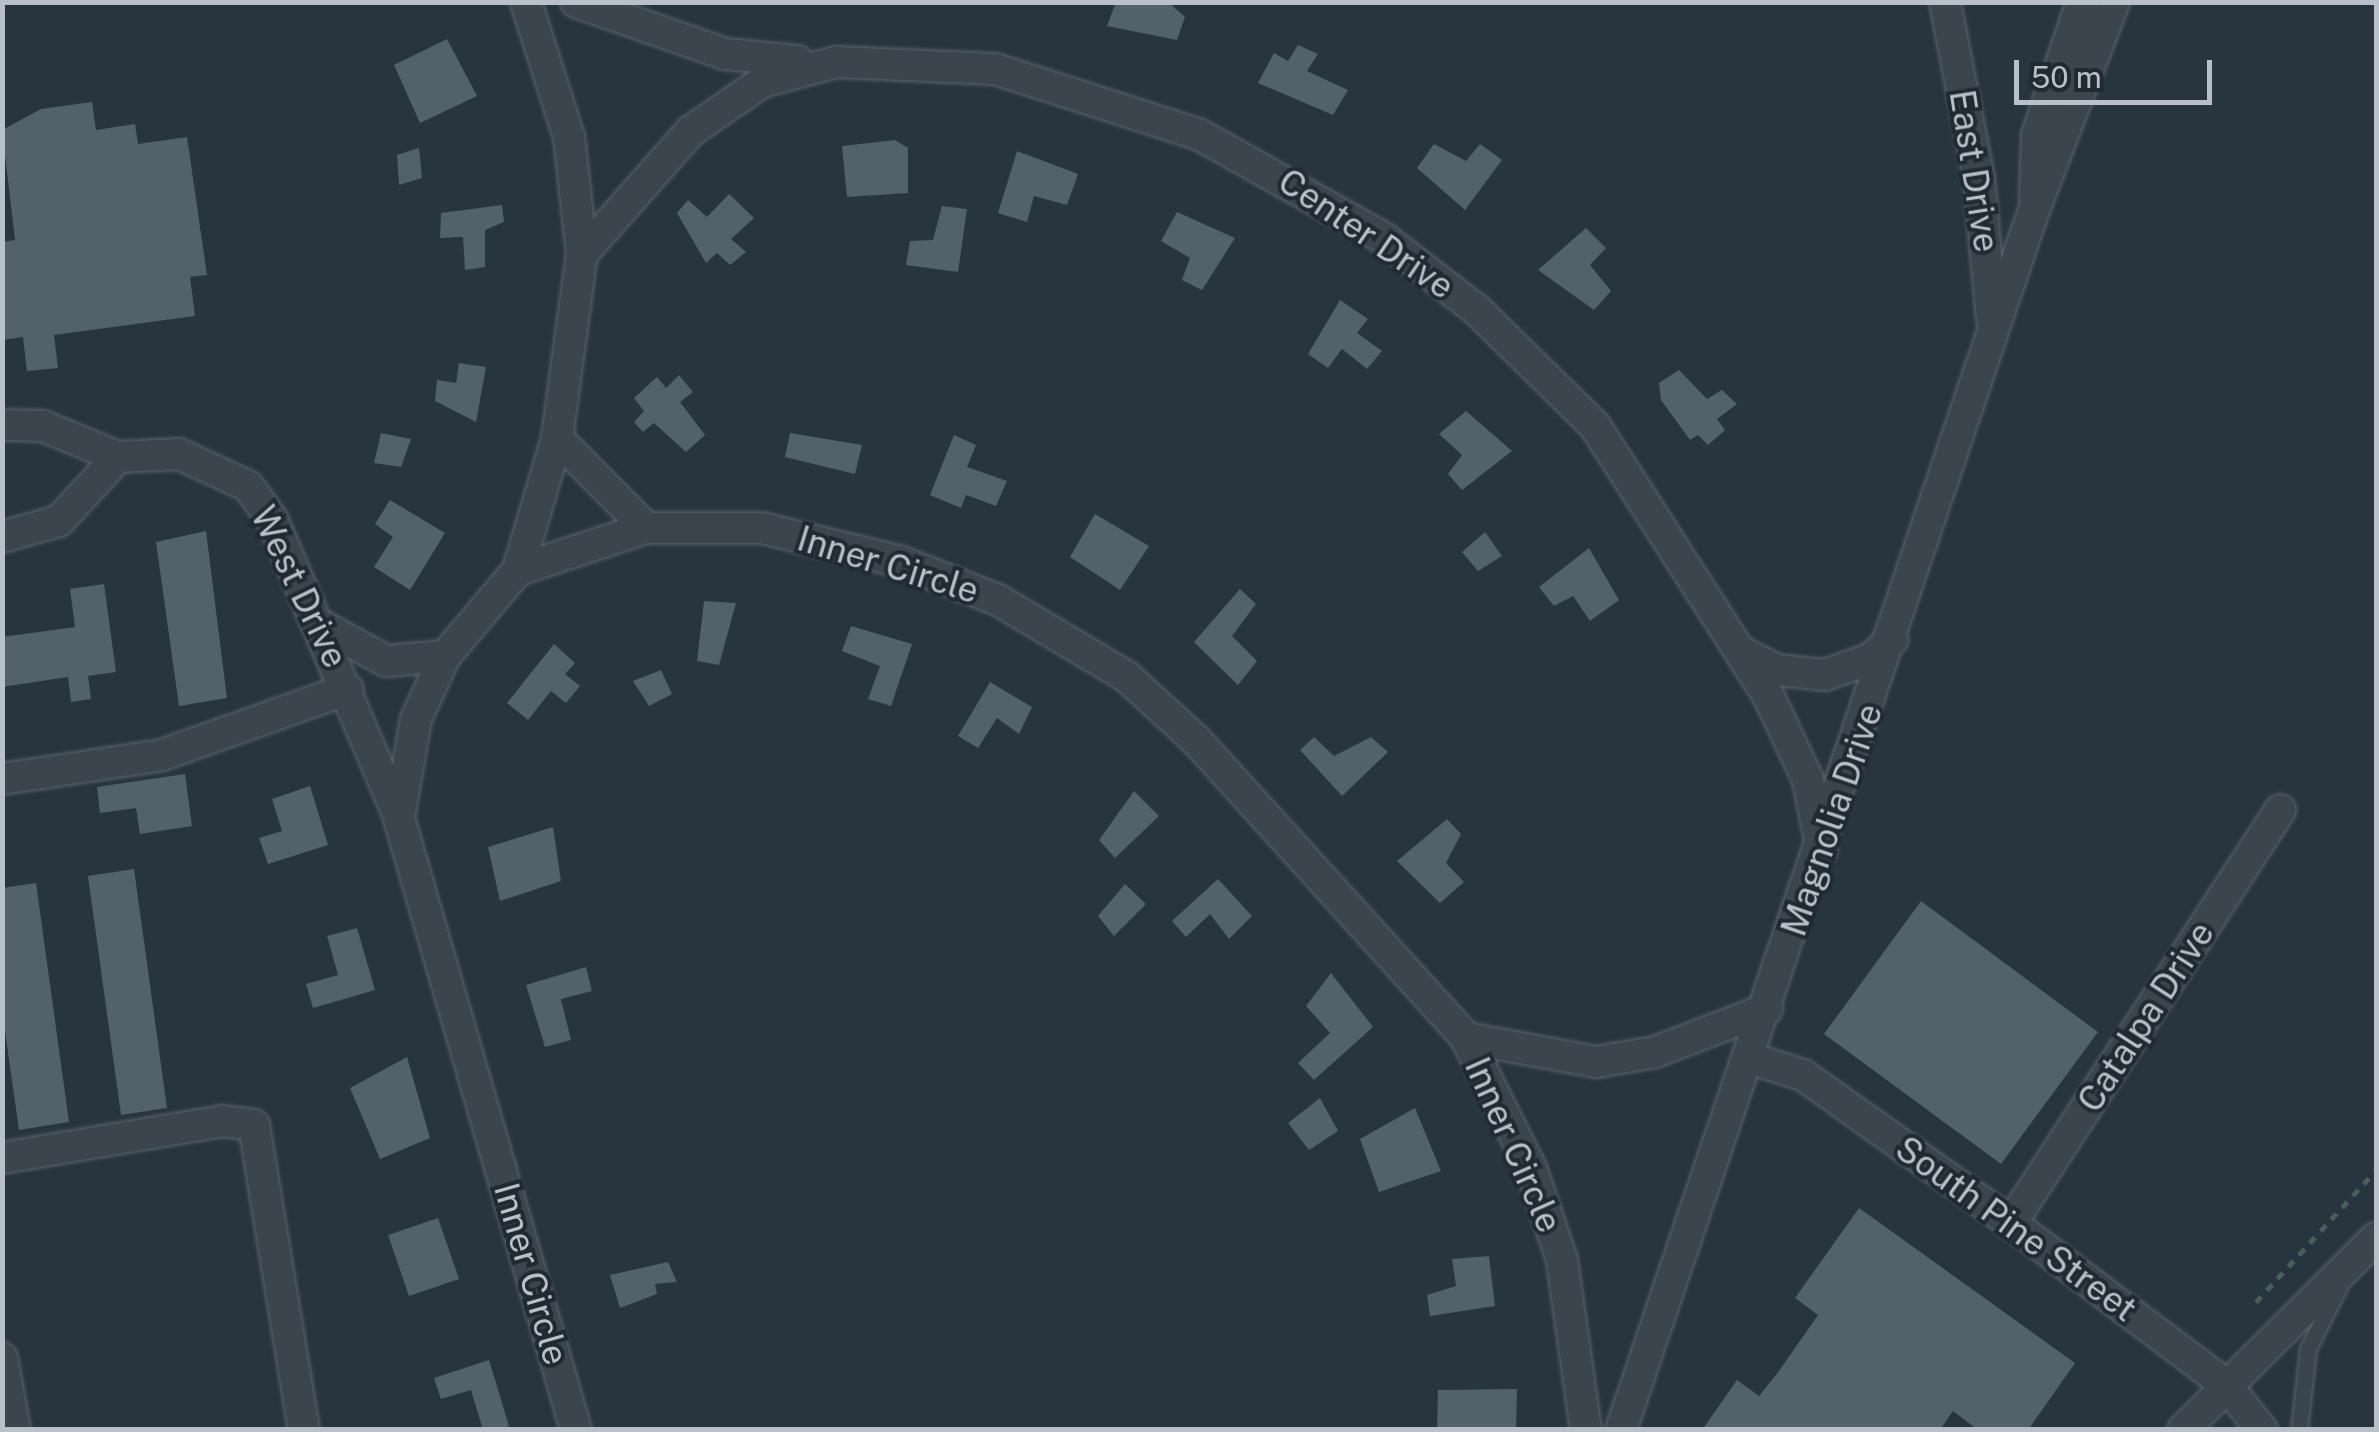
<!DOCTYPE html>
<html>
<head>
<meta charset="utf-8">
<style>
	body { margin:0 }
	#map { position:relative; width:2379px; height:1432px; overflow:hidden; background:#28343e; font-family:"Public Sans",sans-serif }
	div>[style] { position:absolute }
	.building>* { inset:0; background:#53616b }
	.path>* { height:5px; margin-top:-2.5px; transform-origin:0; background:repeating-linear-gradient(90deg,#4a5d5d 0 8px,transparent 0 16px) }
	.roads { filter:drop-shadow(0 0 2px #59636c) drop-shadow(0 0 2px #59636c) }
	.lane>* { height:15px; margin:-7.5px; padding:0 7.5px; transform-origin:7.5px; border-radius:7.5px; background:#3b454e }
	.street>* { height:30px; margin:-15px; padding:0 15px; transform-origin:15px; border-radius:15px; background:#3b454e }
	span { translate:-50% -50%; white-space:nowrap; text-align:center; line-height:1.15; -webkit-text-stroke:8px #202a33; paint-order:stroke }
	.street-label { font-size:35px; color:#b8c0c9 }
	.frame { position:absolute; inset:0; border:5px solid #b8c0c9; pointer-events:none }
	.scale { position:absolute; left:2014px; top:60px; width:198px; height:45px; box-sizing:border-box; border:5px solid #b8c0c9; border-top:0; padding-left:12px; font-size:30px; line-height:35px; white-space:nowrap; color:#b8c0c9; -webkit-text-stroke:8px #202a33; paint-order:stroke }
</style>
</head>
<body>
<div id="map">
	<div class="building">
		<i style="clip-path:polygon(1116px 2px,1168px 2px,1185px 17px,1177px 40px,1107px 26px)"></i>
		<i style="clip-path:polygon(447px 39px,477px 96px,420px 123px,394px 65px)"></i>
		<i style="clip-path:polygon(1298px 45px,1318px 54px,1307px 71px,1348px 90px,1333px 115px,1258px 83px,1274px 53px,1288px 61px)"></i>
		<i style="clip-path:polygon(92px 102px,96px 130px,135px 124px,138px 144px,187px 137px,207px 275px,190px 277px,195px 316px,54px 335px,58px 368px,27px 371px,23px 337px,2px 340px,2px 242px,15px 240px,2px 130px,41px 109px)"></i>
		<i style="clip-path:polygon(895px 140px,908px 148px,908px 193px,847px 197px,842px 146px)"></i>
		<i style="clip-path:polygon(1434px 144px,1466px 161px,1480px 144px,1502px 160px,1465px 210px,1417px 168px)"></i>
		<i style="clip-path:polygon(419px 148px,422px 178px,399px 185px,397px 155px)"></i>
		<i style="clip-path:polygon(1017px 151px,1078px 174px,1067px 205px,1034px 196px,1027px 222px,998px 213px)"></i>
		<i style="clip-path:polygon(729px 194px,754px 218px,731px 239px,746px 252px,730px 265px,717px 253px,706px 263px,677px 213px,688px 200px,707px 217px)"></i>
		<i style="clip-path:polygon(502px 205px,504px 222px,485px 230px,485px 267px,465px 270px,463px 237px,440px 238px,441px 213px)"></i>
		<i style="clip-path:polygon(942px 206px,967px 209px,958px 272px,906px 265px,910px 241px,933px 240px)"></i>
		<i style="clip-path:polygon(1177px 212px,1235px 238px,1202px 290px,1182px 280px,1190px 258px,1161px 241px)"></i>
		<i style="clip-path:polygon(1586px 228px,1606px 248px,1590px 265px,1611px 291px,1594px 310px,1538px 270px)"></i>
		<i style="clip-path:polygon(1340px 300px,1368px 319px,1357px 333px,1382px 351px,1367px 369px,1342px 349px,1328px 368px,1308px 354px)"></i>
		<i style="clip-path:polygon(459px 363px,486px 367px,476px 422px,435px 401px,437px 380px,456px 383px)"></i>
		<i style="clip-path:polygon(1679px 370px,1707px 399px,1722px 390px,1737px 404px,1717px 419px,1725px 430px,1708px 445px,1698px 435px,1690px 440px,1661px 400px,1659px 383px)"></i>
		<i style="clip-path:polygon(679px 375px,693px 392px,680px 402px,705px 435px,686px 452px,654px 423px,643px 432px,634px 422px,644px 411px,634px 398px,657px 377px,666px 388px)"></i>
		<i style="clip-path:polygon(1466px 411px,1512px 451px,1462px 490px,1448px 474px,1462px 455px,1439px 434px)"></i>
		<i style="clip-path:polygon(381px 433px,411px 439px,401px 467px,374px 463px)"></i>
		<i style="clip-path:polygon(790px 433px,862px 445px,855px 474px,785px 457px)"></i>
		<i style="clip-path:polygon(954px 435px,976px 445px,967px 467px,1007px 481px,996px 506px,966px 495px,961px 508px,930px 495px)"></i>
		<i style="clip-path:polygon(390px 500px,445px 533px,410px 590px,374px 567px,393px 537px,375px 524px)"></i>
		<i style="clip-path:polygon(1095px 514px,1149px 546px,1120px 590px,1070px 557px)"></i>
		<i style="clip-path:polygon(206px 531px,227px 698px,179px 706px,156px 542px)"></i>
		<i style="clip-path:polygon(1485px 532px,1502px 556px,1478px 571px,1462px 552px)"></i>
		<i style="clip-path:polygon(1589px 548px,1619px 600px,1590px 621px,1573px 596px,1554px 606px,1539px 587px)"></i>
		<i style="clip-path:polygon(104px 584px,116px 672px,88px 676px,91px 699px,71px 702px,68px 677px,2px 687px,2px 637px,75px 627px,70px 589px)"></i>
		<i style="clip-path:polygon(1240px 589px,1256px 604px,1232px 636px,1257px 661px,1238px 685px,1194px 642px)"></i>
		<i style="clip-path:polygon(704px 601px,736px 603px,719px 665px,697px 661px)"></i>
		<i style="clip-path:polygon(851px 626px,912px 644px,891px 706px,868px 699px,880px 666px,842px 651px)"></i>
		<i style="clip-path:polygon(554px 644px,575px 663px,565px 674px,580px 686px,566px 703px,551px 691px,528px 720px,507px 703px)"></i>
		<i style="clip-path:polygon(661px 670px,672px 694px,649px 706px,633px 681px)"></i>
		<i style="clip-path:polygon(990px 682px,1032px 707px,1019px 734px,997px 718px,978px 748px,958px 736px)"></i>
		<i style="clip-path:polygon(1314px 737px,1334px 756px,1371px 737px,1388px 752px,1342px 796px,1300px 750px)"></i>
		<i style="clip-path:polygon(185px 774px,192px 826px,140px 834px,136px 808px,100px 813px,97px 787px)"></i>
		<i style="clip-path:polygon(310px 786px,328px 845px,268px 864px,259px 838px,282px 831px,272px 799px)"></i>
		<i style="clip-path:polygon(1134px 791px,1159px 816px,1115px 858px,1099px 840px)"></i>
		<i style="clip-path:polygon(1447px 819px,1461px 834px,1446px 863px,1464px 882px,1440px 903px,1397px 861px)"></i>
		<i style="clip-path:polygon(553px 827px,561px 881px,500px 901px,488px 847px)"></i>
		<i style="clip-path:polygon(134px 869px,167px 1108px,121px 1115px,88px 876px)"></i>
		<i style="clip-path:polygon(1218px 879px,1252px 916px,1229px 939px,1210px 914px,1186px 937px,1172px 921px)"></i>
		<i style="clip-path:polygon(36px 883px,69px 1122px,19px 1130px,2px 1010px,2px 888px)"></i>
		<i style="clip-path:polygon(1125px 884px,1146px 904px,1114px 936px,1098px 916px)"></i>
		<i style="clip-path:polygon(1921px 901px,2098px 1032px,2001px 1164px,1824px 1034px)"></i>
		<i style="clip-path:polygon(357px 928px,375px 990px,313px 1008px,306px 984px,338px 975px,327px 936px)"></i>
		<i style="clip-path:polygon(586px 967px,592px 991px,561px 999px,571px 1040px,545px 1047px,526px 985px)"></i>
		<i style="clip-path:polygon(1331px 973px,1373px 1027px,1314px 1080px,1298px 1063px,1330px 1033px,1306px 1006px)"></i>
		<i style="clip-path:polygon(407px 1057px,430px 1138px,380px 1159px,350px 1088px)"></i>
		<i style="clip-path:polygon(1320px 1098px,1338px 1131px,1309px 1150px,1288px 1123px)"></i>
		<i style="clip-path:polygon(1415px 1108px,1441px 1171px,1379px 1192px,1360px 1139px)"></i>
		<i style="clip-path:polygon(1859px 1208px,2075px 1363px,2028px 1430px,1978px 1430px,1953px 1411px,1940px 1430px,1702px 1430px,1737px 1380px,1759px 1396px,1779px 1371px,1818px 1315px,1795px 1298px)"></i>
		<i style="clip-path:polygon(438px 1218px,459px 1279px,409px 1296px,388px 1235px)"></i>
		<i style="clip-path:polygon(1489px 1256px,1495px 1306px,1430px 1316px,1427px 1295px,1456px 1286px,1452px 1259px)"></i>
		<i style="clip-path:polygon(668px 1262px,677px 1282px,655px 1284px,657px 1294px,620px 1308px,610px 1275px)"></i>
		<i style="clip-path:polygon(489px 1360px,509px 1426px,498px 1430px,483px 1430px,471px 1390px,441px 1399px,434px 1378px)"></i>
		<i style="clip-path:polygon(1517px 1389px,1516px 1430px,1437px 1430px,1438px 1390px)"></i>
	</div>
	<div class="path">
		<i style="left:2256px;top:1302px;width:178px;rotate:-47.7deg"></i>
	</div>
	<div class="roads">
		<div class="lane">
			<i style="left:2299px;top:1430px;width:81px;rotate:-83.7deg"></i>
			<i style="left:2308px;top:1349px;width:69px;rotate:-63.4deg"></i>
		</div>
		<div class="street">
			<i style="left:576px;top:2px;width:158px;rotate:19.2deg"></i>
			<i style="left:725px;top:54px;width:73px;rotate:5.5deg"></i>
			<i style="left:1945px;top:2px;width:180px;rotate:79.1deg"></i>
			<i style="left:1979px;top:179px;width:142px;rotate:84.7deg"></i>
			<i style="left:2035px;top:197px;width:62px;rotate:-88.2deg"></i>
			<i style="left:2037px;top:135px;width:140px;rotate:-71.3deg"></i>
			<i style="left:582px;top:254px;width:164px;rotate:-48.5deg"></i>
			<i style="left:691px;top:131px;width:86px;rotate:-34.6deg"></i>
			<i style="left:762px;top:82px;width:77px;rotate:-15.1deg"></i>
			<i style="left:836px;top:62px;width:159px;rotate:2.5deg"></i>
			<i style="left:995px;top:69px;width:215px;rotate:17.8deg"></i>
			<i style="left:1200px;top:135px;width:212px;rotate:29.3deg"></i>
			<i style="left:1385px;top:239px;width:118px;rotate:37.7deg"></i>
			<i style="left:1478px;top:311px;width:164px;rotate:44.5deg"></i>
			<i style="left:1595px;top:426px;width:320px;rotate:57.3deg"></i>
			<i style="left:1768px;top:695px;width:94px;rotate:64.8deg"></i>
			<i style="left:1808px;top:780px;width:71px;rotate:78.7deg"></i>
			<i style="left:2px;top:425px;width:41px;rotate:1.4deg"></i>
			<i style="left:43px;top:426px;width:81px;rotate:22.5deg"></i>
			<i style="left:118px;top:457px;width:61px;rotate:-2.8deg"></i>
			<i style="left:179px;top:454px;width:76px;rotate:24.9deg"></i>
			<i style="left:248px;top:486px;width:41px;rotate:54deg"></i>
			<i style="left:272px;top:519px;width:322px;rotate:66.9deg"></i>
			<i style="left:557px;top:438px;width:127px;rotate:45.3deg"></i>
			<i style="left:2px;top:537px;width:59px;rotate:-15.7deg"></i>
			<i style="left:59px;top:521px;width:87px;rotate:-47.3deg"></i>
			<i style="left:518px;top:570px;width:138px;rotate:-73.5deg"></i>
			<i style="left:557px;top:438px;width:186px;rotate:-82.3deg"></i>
			<i style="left:582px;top:254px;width:118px;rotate:-96.3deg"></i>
			<i style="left:569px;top:137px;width:142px;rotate:-107.7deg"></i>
			<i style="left:324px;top:627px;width:71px;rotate:28.7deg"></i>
			<i style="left:386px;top:661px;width:59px;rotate:-4.8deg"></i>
			<i style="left:1741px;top:652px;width:40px;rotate:26.6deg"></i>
			<i style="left:1777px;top:670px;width:48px;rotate:5.9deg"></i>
			<i style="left:1825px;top:675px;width:48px;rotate:-19.6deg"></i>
			<i style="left:1870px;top:659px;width:30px;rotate:-41deg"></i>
			<i style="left:2px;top:779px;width:162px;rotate:-8.5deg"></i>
			<i style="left:162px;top:755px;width:197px;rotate:-19.5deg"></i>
			<i style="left:1466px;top:1038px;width:145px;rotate:63.4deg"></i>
			<i style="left:1531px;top:1168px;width:97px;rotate:71.4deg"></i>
			<i style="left:1562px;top:1260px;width:172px;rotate:82deg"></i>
			<i style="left:1749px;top:1058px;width:57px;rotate:17.5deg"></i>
			<i style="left:1803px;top:1075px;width:255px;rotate:35.4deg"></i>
			<i style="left:2011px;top:1223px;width:271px;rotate:37deg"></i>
			<i style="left:2227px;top:1386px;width:56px;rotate:51.5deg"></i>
			<i style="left:2px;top:1158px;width:223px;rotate:-9.5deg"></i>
			<i style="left:222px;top:1121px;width:32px;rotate:7deg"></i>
			<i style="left:254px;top:1125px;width:309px;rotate:80.7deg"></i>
			<i style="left:2011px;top:1223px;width:493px;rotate:-56.9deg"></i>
			<i style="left:2px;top:1358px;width:73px;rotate:79.8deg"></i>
			<i style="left:576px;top:1430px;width:637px;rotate:-106.13deg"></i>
			<i style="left:399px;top:818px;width:100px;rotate:-80.3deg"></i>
			<i style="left:416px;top:719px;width:69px;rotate:-65.3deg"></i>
			<i style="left:445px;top:656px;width:113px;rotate:-49.7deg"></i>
			<i style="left:518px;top:570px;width:135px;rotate:-18.2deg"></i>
			<i style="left:646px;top:528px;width:116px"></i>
			<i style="left:762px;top:528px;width:144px;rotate:13.7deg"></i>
			<i style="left:902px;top:562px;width:103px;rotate:21.6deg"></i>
			<i style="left:998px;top:600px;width:150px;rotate:30.8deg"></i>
			<i style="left:1127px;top:677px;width:93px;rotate:42.4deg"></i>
			<i style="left:1196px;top:740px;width:402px;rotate:47.8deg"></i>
			<i style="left:1466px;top:1038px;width:132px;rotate:10.5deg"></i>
			<i style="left:1596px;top:1062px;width:60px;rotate:-9.6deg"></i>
			<i style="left:1655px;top:1052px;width:120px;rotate:-21deg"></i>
			<i style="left:1621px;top:1430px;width:1291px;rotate:-71.3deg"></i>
			<i style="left:2035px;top:207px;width:220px;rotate:-68.9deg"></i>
			<i style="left:2183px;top:1430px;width:272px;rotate:-44.9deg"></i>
		</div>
	</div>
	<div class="street-label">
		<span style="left:1974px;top:171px;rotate:81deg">East Drive</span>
		<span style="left:1366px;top:234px;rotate:34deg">Center Drive</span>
		<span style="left:888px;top:565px;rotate:17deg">Inner Circle</span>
		<span style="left:299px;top:587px;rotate:64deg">West Drive</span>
		<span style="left:1832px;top:820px;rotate:-71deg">Magnolia Drive</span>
		<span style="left:2146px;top:1017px;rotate:-57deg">Catalpa Drive</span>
		<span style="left:1513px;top:1145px;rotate:66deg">Inner Circle</span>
		<span style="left:2016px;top:1229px;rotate:36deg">South Pine Street</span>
		<span style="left:531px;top:1274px;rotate:74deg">Inner Circle</span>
	</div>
	<div class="frame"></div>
	<div class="scale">50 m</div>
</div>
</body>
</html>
